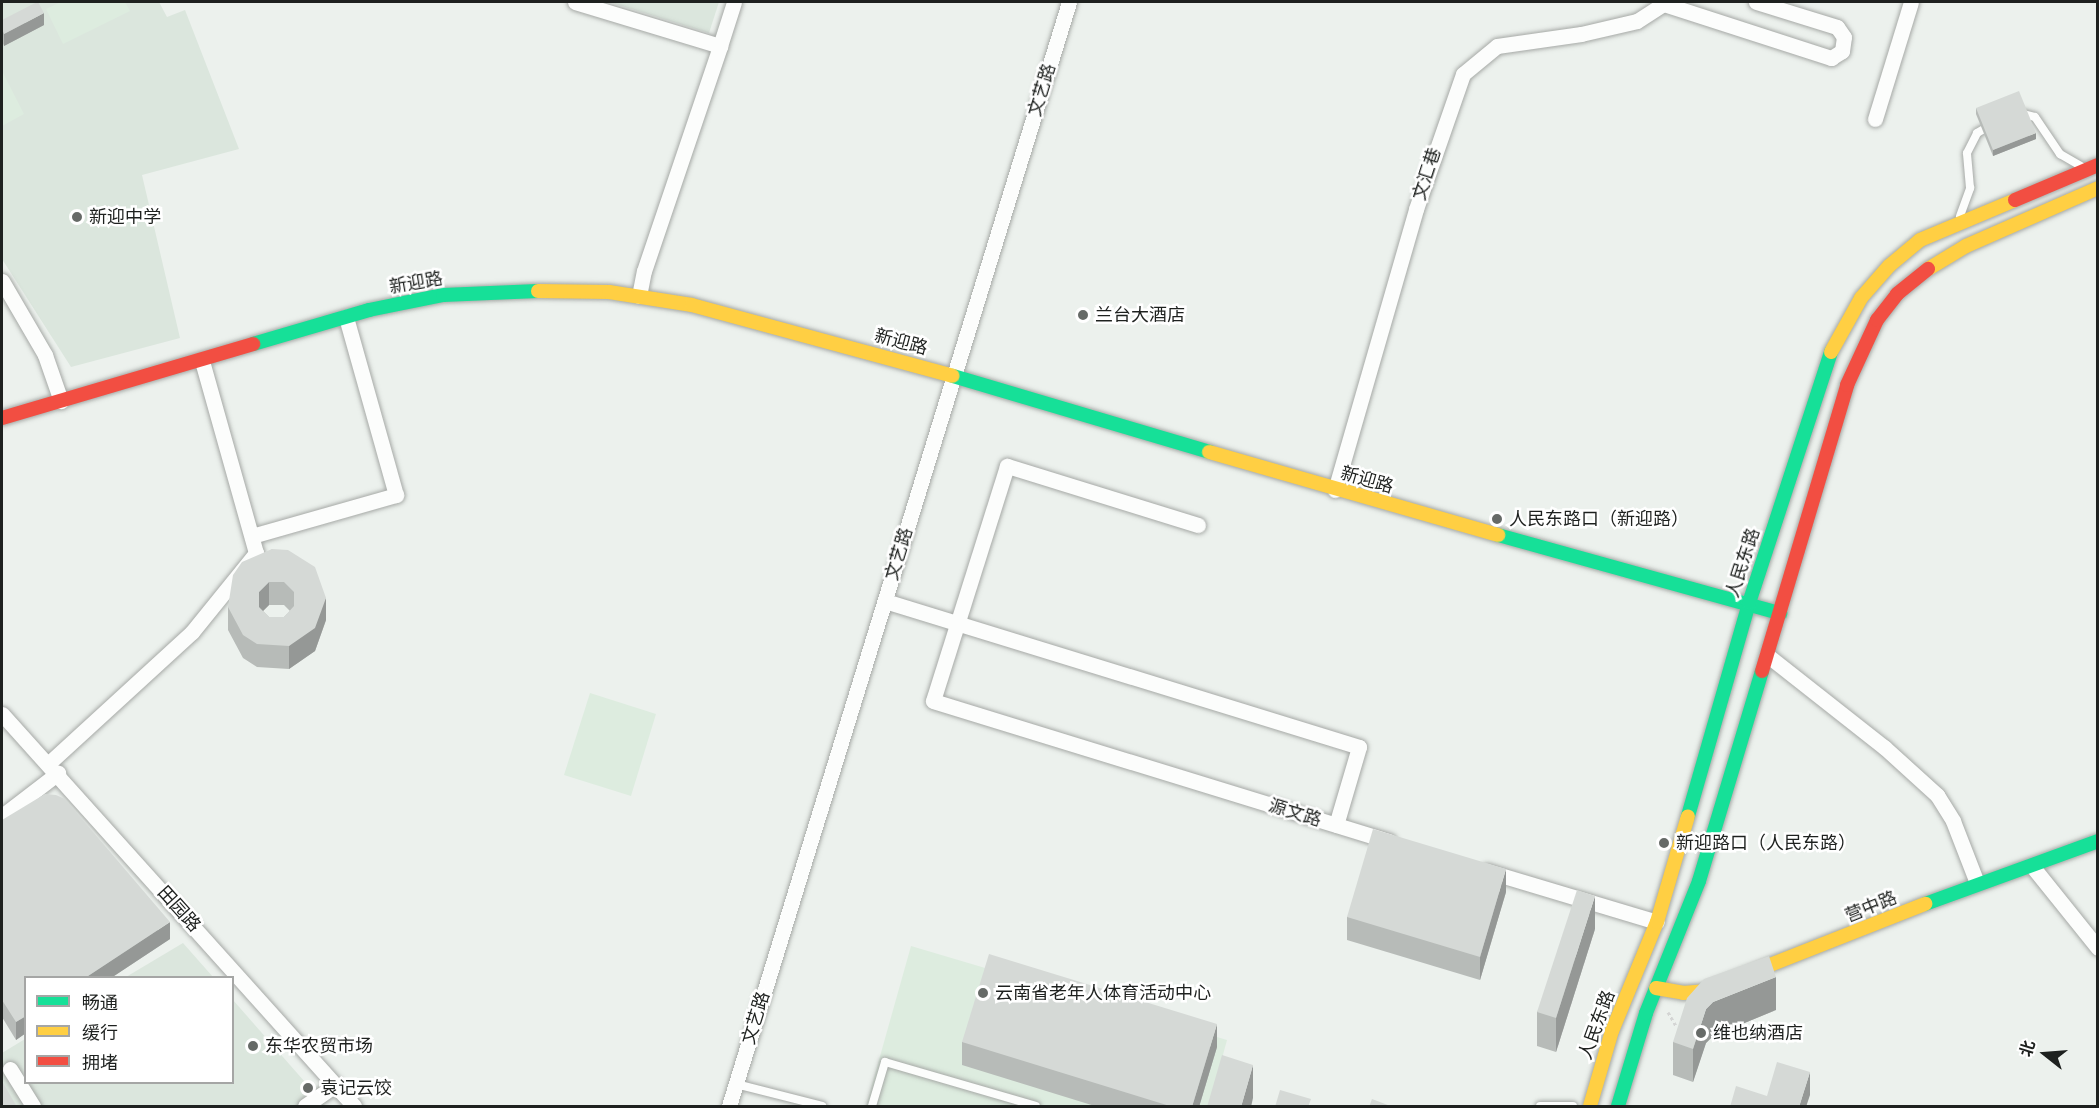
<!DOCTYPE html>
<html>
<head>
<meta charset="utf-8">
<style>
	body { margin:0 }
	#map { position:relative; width:2099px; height:1108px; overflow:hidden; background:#ecf1ed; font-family:Figtree,"Noto Sans SC",sans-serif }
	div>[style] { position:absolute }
	.built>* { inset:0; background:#dbe6dd }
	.green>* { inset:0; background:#ddecdf }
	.path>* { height:3px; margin-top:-1.5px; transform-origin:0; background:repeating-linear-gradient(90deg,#d4d5d4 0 3px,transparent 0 6px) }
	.roads { filter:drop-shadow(0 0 2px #a6a9a6) drop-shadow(0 0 2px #a6a9a6) }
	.lane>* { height:8px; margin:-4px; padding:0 4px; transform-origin:4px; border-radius:4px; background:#fcfdfc }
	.street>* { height:15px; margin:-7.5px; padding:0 7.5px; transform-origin:7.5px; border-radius:7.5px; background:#fcfdfc }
	.fast>* { height:14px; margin:-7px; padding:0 7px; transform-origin:7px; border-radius:7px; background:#16e098 }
	.slow>* { height:14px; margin:-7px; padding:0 7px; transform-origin:7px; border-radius:7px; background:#ffcf43 }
	.jam>* { height:14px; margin:-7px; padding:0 7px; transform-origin:7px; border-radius:7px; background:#f24e42 }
	.wall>* { inset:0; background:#b7bbb8 }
	.shaded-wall>* { inset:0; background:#959896 }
	.building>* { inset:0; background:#d5d9d6 }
	.dots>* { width:16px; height:16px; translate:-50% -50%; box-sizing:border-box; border:3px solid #fff; border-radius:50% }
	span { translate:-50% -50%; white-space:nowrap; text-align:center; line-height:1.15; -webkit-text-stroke:5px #fff; paint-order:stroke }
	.street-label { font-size:18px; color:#1e211f }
	.poi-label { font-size:18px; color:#1e211f }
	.left { translate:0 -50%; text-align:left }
	.frame { position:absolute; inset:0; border:3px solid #1e211f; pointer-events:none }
	.legend { position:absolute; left:24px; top:976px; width:210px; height:108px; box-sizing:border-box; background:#fff; border:2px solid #a5a6a5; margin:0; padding:8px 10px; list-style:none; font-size:18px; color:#1e211f }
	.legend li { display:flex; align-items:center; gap:12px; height:30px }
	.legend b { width:30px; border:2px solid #a5a6a5 }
	.north { position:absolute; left:2015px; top:1024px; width:60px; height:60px; -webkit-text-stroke:4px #fff; paint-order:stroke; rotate:287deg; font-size:16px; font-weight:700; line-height:24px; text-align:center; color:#1e211f }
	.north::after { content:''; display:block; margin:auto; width:21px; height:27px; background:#1e211f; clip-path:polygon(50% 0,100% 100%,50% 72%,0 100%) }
</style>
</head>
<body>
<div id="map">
	<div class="built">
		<i style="clip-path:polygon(2px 2px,159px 2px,167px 17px,185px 10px,239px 149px,142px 175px,180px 338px,71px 367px,2px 259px)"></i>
		<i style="clip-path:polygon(609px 2px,719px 2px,709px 33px)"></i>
		<i style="clip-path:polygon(183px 943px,213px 977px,126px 977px)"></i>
		<i style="clip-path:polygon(233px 1000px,326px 1106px,2px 1106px,2px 1053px,25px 1039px,26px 1082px,232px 1082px)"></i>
	</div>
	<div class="green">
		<i style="clip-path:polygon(61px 2px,125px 2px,130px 11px,63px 44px,46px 9px)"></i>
		<i style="clip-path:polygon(2px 71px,24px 114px,2px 126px)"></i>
		<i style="clip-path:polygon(590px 693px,656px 714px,631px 796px,564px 775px)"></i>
		<i style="clip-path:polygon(911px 946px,1227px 1040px,1209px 1106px,866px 1106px)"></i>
	</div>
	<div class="path">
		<i style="left:1668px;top:1012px;width:16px;rotate:60deg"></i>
	</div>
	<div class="roads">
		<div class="lane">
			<i style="left:2019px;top:113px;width:16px;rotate:14deg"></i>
			<i style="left:2035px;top:117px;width:45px;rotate:56deg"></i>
			<i style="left:2060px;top:154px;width:24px;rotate:30deg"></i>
			<i style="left:1960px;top:216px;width:30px;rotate:-70deg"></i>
			<i style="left:1970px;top:188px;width:35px;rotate:-95deg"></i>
			<i style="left:1967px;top:153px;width:22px;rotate:-63deg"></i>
			<i style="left:1977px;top:133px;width:16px;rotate:-30deg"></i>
			<i style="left:736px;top:1084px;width:89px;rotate:14.3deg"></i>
			<i style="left:872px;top:1106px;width:46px;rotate:-73.5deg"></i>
			<i style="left:885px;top:1062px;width:157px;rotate:16.2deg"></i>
			<i style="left:1540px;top:1106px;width:33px"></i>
		</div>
		<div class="street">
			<i style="left:575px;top:2px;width:152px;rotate:16.9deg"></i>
			<i style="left:720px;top:46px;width:46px;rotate:-72.3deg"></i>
			<i style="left:1664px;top:4px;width:176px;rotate:17.9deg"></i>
			<i style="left:1831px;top:58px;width:13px;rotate:-32deg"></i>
			<i style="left:1842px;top:51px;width:14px;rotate:-82deg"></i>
			<i style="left:1844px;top:37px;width:12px;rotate:-125deg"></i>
			<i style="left:1837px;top:27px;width:85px;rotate:-162.8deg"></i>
			<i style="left:1875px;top:119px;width:122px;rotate:-72.9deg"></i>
			<i style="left:2px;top:281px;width:86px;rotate:59.8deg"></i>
			<i style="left:45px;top:355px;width:49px;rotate:70.8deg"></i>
			<i style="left:639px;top:296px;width:25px;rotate:-79deg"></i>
			<i style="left:644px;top:271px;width:237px;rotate:-71.3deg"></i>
			<i style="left:1335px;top:490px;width:292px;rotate:-73.9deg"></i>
			<i style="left:1416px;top:209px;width:143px;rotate:-70.8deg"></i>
			<i style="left:1463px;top:74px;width:44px;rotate:-39.5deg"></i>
			<i style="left:1497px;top:46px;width:85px;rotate:-8.1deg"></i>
			<i style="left:1581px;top:34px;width:57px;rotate:-13.1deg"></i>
			<i style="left:1637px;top:21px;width:35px;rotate:-33deg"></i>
			<i style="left:1198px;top:525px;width:200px;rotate:-162.8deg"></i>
			<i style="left:1007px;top:466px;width:246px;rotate:107.5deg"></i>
			<i style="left:933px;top:701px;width:477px;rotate:17.1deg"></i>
			<i style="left:252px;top:536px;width:150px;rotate:-15.9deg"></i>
			<i style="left:396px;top:495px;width:185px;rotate:-105.7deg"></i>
			<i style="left:885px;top:601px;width:496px;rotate:17.1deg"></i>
			<i style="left:1359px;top:747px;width:81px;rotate:106.4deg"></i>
			<i style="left:1767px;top:655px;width:149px;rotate:38.2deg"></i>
			<i style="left:1884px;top:747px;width:72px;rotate:42.2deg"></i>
			<i style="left:1937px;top:795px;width:31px;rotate:58deg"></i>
			<i style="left:1953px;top:821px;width:66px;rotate:68.8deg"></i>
			<i style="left:2px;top:714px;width:527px;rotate:48.08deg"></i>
			<i style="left:49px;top:763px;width:194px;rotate:-42.5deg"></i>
			<i style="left:192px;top:632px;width:102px;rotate:-51deg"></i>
			<i style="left:256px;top:553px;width:199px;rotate:-105.7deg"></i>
			<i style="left:2px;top:816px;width:71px;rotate:-37.5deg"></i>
			<i style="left:2032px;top:866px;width:105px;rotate:51.2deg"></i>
			<i style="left:1487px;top:871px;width:177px;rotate:16.7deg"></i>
			<i style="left:10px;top:1069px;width:44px;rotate:58.1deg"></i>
			<i style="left:305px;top:1106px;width:37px;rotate:-35deg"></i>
			<i style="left:729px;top:1106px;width:1155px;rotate:-72.88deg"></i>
		</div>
		<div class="fast">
			<i style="left:253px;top:344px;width:121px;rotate:-16.3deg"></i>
			<i style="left:369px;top:310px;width:76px;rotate:-11.5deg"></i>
			<i style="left:443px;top:295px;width:95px;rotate:-2.4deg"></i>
			<i style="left:953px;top:376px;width:267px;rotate:16.5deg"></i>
			<i style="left:1498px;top:535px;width:293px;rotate:15.5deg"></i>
			<i style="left:1688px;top:816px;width:222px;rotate:-74deg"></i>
			<i style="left:1749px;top:603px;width:264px;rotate:-71.9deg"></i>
			<i style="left:1925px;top:904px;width:184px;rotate:-20deg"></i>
			<i style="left:1618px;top:1106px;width:97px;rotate:-73.2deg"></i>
			<i style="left:1646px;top:1013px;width:142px;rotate:-68.1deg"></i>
			<i style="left:1699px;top:881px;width:219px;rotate:-73.3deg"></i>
		</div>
		<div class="slow">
			<i style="left:1928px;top:269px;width:44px;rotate:-31.2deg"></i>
			<i style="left:1966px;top:246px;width:144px;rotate:-23.7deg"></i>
			<i style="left:538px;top:291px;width:71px;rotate:0.8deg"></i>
			<i style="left:609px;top:292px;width:84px;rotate:8.9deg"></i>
			<i style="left:692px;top:305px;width:270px;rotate:15.2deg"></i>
			<i style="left:1831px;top:352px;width:62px;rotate:-60.9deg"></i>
			<i style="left:1861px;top:298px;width:43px;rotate:-48.8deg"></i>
			<i style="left:1889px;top:266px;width:40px;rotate:-40deg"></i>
			<i style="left:1920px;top:240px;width:103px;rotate:-22.8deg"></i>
			<i style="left:1209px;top:452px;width:301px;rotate:16deg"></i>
			<i style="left:1656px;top:988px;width:27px;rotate:10deg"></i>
			<i style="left:1683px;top:993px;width:21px;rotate:-5deg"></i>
			<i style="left:1704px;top:991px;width:238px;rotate:-21.5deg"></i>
			<i style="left:1590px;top:1106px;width:78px;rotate:-73.7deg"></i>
			<i style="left:1612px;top:1031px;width:118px;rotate:-67.6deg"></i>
			<i style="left:1657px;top:922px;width:110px;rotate:-73.7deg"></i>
		</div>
		<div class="jam">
			<i style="left:2015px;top:200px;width:90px;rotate:-22.9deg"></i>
			<i style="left:2px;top:418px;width:262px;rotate:-16.4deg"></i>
			<i style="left:1762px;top:671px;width:298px;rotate:-73.4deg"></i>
			<i style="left:1847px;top:385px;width:72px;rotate:-65.2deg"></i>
			<i style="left:1877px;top:320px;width:33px;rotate:-52deg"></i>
			<i style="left:1897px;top:294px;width:40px;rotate:-39deg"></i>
		</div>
	</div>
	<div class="wall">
		<i style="clip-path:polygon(2px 20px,44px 25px,4px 46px,2px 41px)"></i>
		<i style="clip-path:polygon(1976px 108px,2036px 139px,1993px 156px,1976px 114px)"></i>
		<i style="clip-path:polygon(evenodd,272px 549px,326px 620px,315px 651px,289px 669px,257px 667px,243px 658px,228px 630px,228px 607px,272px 549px,269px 605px,284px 605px,290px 611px,284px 617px,269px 617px,263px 611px,269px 605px)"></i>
		<i style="clip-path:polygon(2px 820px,170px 939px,111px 978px,26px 978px,26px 1033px,16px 1040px,2px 1017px)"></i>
		<i style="clip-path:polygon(1506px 892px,1480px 980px,1347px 940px,1347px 917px)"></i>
		<i style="clip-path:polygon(1595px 929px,1556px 1052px,1537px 1046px,1537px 1012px)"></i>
		<i style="clip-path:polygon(1776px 1010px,1713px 1036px,1706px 1043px,1693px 1082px,1673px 1075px,1673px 1042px)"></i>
		<i style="clip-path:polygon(962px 1042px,1217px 1047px,1199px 1107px,1098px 1107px,962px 1065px)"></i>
	</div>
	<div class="shaded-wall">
		<i style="clip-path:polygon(44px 13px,44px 25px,4px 46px,4px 34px)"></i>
		<i style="clip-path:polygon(2036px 133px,2036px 139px,1993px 156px,1993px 150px)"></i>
		<i style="clip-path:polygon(269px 582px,269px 605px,259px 615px,259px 592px)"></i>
		<i style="clip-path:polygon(326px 598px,326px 620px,315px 651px,289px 669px,289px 646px)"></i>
		<i style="clip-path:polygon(1506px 869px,1506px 892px,1480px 980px,1480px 957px)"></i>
		<i style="clip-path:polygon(1595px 896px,1595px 929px,1556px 1052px,1556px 1018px)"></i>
		<i style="clip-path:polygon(170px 922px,170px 939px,111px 978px,85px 978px)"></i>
		<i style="clip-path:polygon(1776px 977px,1776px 1010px,1713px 1036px,1706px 1043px,1693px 1082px,1693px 1049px,1706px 1009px,1713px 1002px)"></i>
		<i style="clip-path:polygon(26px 1016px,26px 1033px,16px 1040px,16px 1022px)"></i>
		<i style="clip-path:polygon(1217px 1024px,1217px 1047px,1199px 1107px,1192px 1107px)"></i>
		<i style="clip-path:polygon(1253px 1065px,1253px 1098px,1251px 1107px,1241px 1107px)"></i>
		<i style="clip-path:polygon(1810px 1072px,1810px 1095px,1806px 1107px,1799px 1107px)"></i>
	</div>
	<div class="building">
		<i style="clip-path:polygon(37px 2px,38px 2px,44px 13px,4px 34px,2px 29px,2px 20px)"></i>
		<i style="clip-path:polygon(2019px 91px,2036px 133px,1993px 150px,1976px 108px)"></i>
		<i style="clip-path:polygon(evenodd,272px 549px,288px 550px,315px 567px,326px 598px,315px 628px,289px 646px,257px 644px,243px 635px,228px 607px,233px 575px,242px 562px,272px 549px,269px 582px,284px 582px,294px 592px,294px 606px,284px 617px,269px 617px,259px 607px,259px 592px,269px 582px)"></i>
		<i style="clip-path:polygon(45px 794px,56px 795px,65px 799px,170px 922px,85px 978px,26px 978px,26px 1016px,16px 1022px,2px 1000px,2px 820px)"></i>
		<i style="clip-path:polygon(1373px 829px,1506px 869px,1480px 957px,1347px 917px)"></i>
		<i style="clip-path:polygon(1577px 890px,1595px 896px,1556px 1018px,1537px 1012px)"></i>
		<i style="clip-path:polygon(989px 954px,1217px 1024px,1192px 1107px,1173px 1107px,962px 1042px)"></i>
		<i style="clip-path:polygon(1769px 956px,1776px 977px,1713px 1002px,1706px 1009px,1693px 1049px,1673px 1042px,1687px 998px,1704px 979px)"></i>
		<i style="clip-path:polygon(1222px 1055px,1253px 1065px,1241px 1107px,1207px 1107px)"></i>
		<i style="clip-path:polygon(1777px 1062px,1810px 1072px,1799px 1107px,1730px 1107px,1736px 1086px,1767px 1096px)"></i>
		<i style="clip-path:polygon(2px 1081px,17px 1107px,2px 1107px)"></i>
		<i style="clip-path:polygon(1280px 1090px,1311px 1099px,1308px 1107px,1275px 1107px)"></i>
		<i style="clip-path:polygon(1372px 1099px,1393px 1107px,1369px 1107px)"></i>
	</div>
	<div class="dots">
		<i style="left:77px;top:217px;background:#666a67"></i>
		<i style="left:1083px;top:315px;background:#666a67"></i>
		<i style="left:1497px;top:519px;background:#666a67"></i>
		<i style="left:1664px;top:843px;background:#666a67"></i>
		<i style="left:983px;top:993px;background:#666a67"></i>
		<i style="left:1701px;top:1033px;background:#666a67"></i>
		<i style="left:253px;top:1046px;background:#666a67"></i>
		<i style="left:308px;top:1088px;background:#666a67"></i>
	</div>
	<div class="street-label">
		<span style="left:1042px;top:90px;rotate:-73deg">文艺路</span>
		<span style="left:1427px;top:174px;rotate:-72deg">文汇巷</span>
		<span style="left:416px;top:283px;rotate:-10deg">新迎路</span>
		<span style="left:901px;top:342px;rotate:15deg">新迎路</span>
		<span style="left:1367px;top:480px;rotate:16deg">新迎路</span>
		<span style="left:899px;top:554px;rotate:-73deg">文艺路</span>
		<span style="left:1743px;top:563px;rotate:-72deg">人民东路</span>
		<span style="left:1295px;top:813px;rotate:17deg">源文路</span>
		<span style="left:1871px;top:907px;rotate:-22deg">营中路</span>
		<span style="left:179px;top:909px;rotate:48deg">田园路</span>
		<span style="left:756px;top:1018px;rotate:-73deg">文艺路</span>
		<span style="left:1597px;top:1025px;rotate:-70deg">人民东路</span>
	</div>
	<div class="poi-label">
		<span class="left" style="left:89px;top:217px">新迎中学</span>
		<span class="left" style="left:1095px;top:315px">兰台大酒店</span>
		<span class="left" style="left:1509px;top:519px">人民东路口（新迎路）</span>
		<span class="left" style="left:1676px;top:843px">新迎路口（人民东路）</span>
		<span class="left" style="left:995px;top:993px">云南省老年人体育活动中心</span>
		<span class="left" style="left:1713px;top:1033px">维也纳酒店</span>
		<span class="left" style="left:265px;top:1046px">东华农贸市场</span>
		<span class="left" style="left:320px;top:1088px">袁记云饺</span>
	</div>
	<div class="frame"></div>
	<ul class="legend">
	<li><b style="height:8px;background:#16e098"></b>畅通</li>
	<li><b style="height:8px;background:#ffcf43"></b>缓行</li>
	<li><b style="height:8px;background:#f24e42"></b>拥堵</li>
	</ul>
	<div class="north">北</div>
</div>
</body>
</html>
